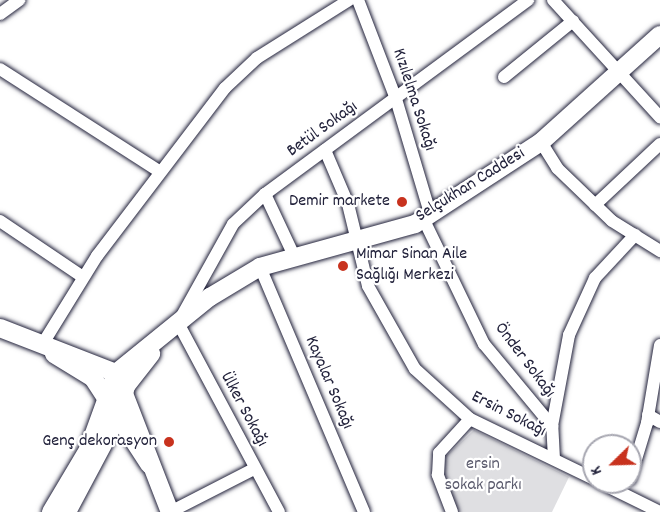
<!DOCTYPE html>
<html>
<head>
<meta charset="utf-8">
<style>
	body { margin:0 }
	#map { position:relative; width:660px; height:512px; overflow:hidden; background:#fff; font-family:Dekko,sans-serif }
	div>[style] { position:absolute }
	.green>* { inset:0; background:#dfdfe2 }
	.roads { filter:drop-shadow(0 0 2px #22223b) drop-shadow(0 0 2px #22223b) }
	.street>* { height:12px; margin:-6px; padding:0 6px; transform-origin:6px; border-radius:6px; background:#fff }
	.secondary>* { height:18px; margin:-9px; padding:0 9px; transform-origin:9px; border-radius:9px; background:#fff }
	.dots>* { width:16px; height:16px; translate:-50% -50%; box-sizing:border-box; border:3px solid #fff; border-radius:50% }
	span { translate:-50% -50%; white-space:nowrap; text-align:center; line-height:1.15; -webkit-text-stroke:4.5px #fff; paint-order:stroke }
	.street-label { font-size:18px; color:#22223b }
	.poi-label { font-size:18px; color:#22223b }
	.right { translate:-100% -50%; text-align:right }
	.left { translate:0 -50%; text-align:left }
	.park-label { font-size:18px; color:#5b5b6d }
	.north { position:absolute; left:582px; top:434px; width:60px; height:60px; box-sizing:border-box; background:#fff; border:2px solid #a7a7b1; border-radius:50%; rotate:247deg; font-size:16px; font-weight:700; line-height:24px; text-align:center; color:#22223b }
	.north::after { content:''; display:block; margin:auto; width:21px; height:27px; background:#c8321e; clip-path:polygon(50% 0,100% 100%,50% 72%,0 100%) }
</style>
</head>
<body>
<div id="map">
	<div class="green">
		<i style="clip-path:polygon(474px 430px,569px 477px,552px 512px,457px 512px,443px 473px,446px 456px)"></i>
	</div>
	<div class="roads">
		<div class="street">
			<i style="left:358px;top:0;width:106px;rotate:69deg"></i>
			<i style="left:396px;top:99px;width:119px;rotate:73.4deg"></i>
			<i style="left:553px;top:0;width:159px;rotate:47.6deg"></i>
			<i style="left:0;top:14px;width:24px;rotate:-36deg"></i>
			<i style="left:0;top:69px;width:189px;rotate:32.7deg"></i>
			<i style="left:504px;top:77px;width:89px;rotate:-39.1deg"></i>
			<i style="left:541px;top:142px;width:31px;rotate:58deg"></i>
			<i style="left:557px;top:168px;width:76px;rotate:43.9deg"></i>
			<i style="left:612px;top:221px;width:57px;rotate:32deg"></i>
			<i style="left:325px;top:150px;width:59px;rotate:66.9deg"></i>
			<i style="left:348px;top:204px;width:84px;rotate:76.3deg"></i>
			<i style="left:368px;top:286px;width:95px;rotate:60.5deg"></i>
			<i style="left:415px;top:369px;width:74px;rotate:42.3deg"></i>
			<i style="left:470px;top:419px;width:138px;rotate:25.8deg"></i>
			<i style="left:265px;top:194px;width:68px;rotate:64.9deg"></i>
			<i style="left:595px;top:205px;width:89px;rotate:-43.2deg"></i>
			<i style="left:423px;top:218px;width:140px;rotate:64.2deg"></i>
			<i style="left:484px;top:344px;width:107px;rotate:50.3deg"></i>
			<i style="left:0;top:221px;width:100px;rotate:34deg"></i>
			<i style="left:260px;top:267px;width:266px;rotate:67deg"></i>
			<i style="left:42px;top:345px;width:105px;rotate:-58.3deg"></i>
			<i style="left:97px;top:256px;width:211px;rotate:-52.7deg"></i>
			<i style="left:225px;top:88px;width:44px;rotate:-43.2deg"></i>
			<i style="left:257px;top:58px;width:109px;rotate:-32.2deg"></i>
			<i style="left:648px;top:415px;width:14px;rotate:30deg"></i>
			<i style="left:554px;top:459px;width:33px;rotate:-93deg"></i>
			<i style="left:552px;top:426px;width:93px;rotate:-79.4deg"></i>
			<i style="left:569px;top:335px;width:63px;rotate:-65.5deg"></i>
			<i style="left:595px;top:278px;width:59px;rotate:-47.1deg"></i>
			<i style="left:630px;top:479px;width:59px;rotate:-73.1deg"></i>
			<i style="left:647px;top:423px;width:79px;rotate:-80.5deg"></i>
			<i style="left:599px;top:482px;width:68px;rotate:26.2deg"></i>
			<i style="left:170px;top:512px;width:94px;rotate:-27.1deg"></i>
			<i style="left:279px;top:512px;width:214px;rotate:-118.1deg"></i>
			<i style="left:178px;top:323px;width:113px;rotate:-60.9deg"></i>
			<i style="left:233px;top:224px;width:44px;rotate:-43.2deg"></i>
			<i style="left:265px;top:194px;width:327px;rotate:-36.4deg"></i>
			<i style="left:452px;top:512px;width:40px;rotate:-111deg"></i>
			<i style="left:438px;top:475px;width:22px;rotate:-87deg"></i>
			<i style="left:439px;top:453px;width:46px;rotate:-47.6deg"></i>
		</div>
		<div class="secondary">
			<i style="left:0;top:328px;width:124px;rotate:21.2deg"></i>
			<i style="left:116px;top:373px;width:149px;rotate:68.8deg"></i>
			<i style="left:54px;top:354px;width:46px;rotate:31.6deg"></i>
			<i style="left:93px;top:378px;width:103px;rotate:56.9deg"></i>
			<i style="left:51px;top:512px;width:72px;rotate:-59.2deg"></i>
			<i style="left:88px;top:450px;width:82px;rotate:-70deg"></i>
			<i style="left:116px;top:373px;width:121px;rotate:-39deg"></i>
			<i style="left:210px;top:297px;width:58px;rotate:-31deg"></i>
			<i style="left:260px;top:267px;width:161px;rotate:-15.5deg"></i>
			<i style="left:415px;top:224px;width:150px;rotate:-33.1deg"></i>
			<i style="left:541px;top:142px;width:160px;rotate:-42deg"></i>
			<i style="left:67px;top:512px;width:109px;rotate:-62deg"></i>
			<i style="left:118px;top:416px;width:31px;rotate:-75deg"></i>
			<i style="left:126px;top:386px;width:41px;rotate:-52deg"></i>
		</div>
	</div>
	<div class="dots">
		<i style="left:402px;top:202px;background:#c8321e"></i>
		<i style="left:343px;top:266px;background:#c8321e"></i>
		<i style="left:169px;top:442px;background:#c8321e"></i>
	</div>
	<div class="street-label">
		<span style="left:413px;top:100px;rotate:72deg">Kızılelma Sokağı</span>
		<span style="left:323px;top:130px;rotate:-36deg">Betül Sokağı</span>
		<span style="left:471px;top:186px;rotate:-32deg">Selçukhan Caddesi</span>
		<span style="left:524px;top:361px;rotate:53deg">Önder Sokağı</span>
		<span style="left:328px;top:383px;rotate:67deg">Kayalar Sokağı</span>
		<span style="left:243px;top:410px;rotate:62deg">Ülker Sokağı</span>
		<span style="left:508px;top:415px;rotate:27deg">Ersin Sokağı</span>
	</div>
	<div class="poi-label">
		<span class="right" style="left:390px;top:202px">Demir markete</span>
		<span class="left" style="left:356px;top:266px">Mimar Sinan Aile<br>Sağlığı Merkezi</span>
		<span class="right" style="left:157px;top:442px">Genç dekorasyon</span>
	</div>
	<div class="park-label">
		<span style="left:483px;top:476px">ersin<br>sokak parkı</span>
	</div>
	<div class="north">K</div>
</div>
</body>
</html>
